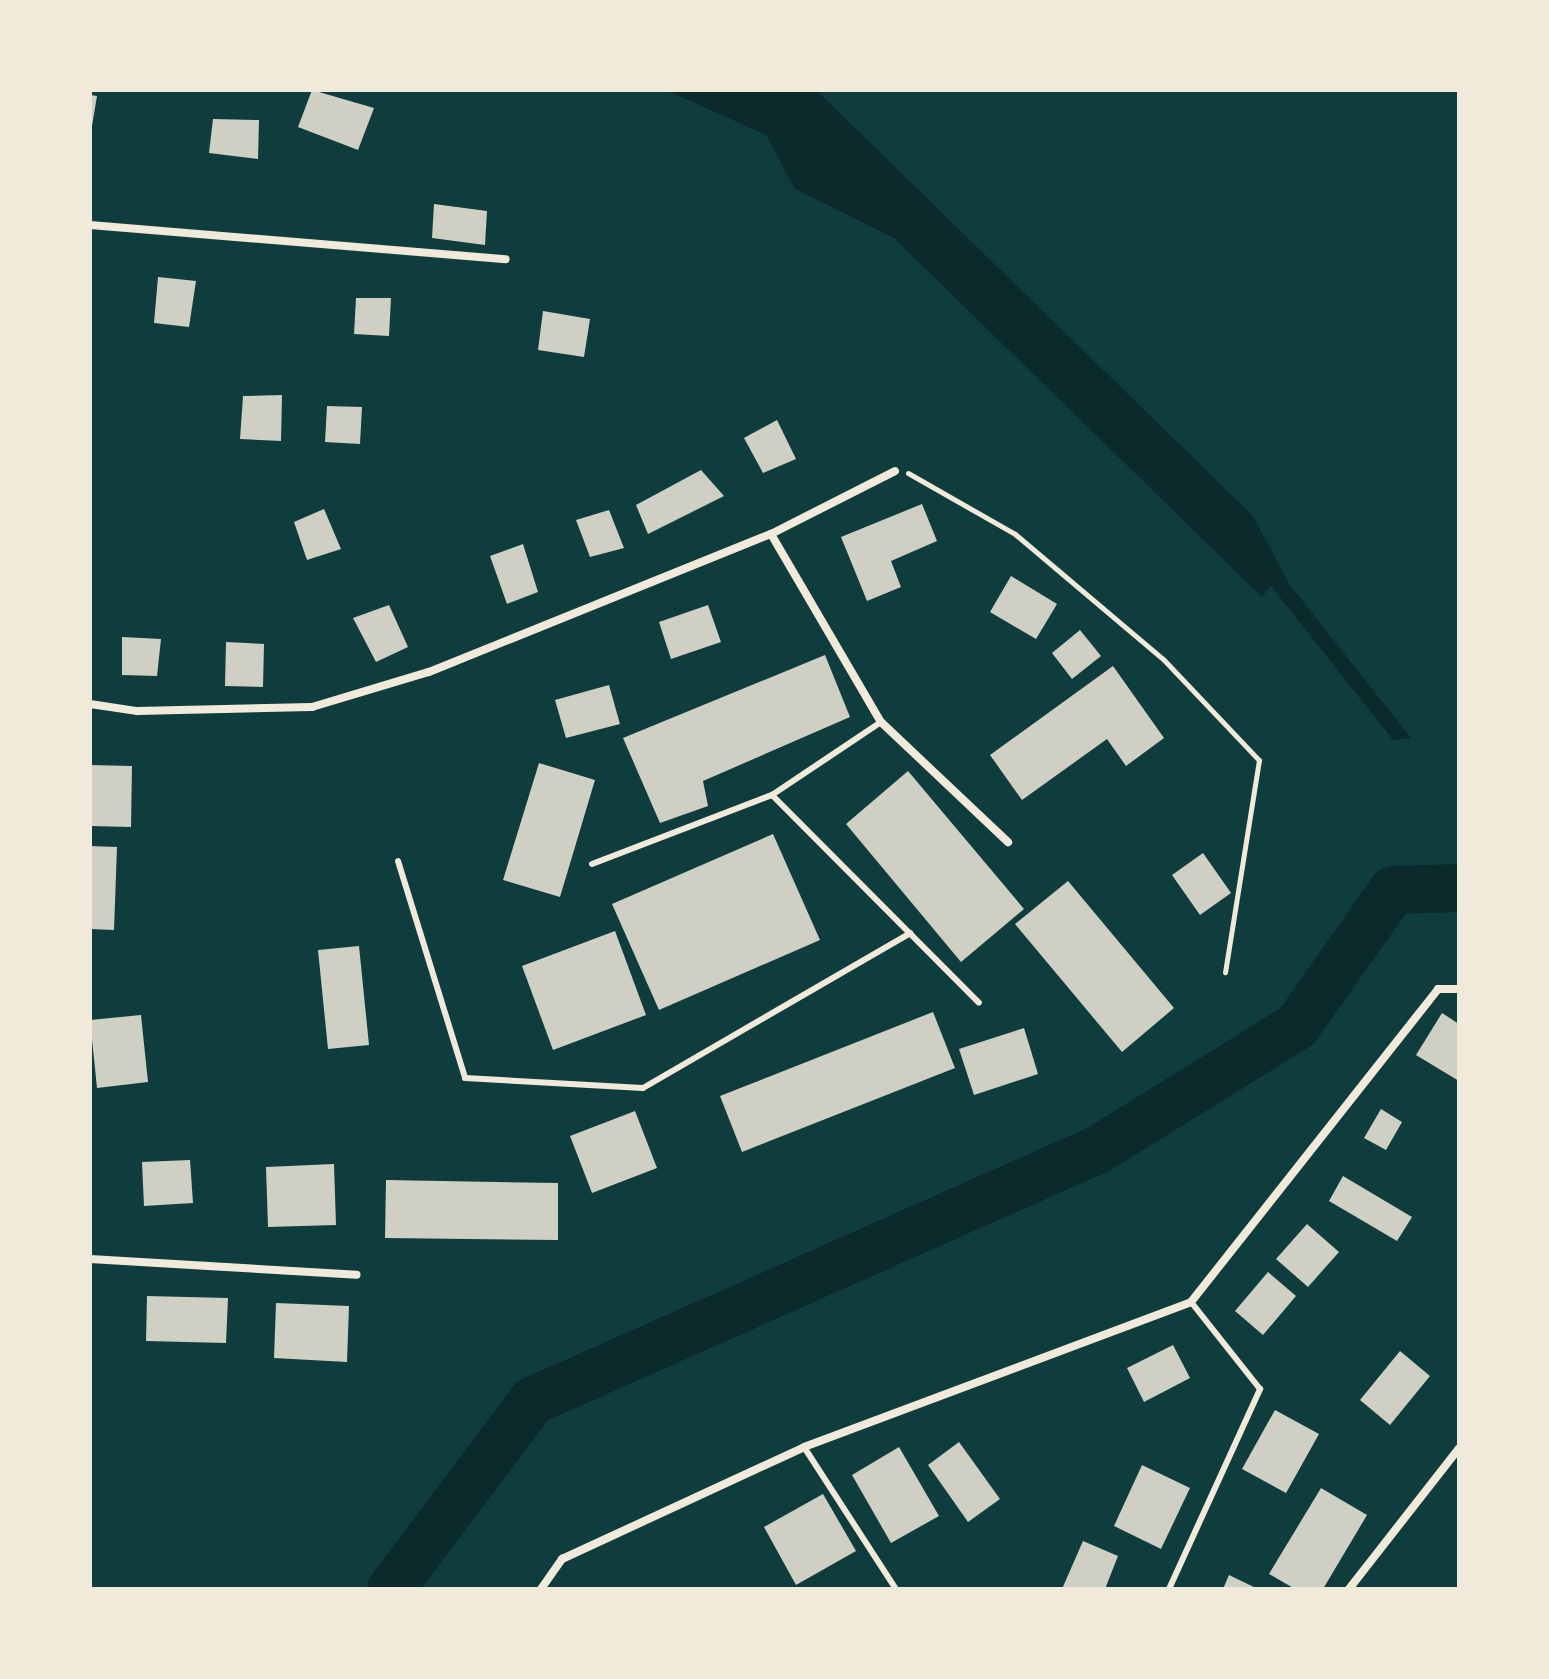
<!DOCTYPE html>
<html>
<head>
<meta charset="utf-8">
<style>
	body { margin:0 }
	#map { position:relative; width:1549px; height:1679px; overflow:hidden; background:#0f3d3e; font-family:"PT Serif",serif }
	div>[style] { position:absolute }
	.water>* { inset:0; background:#0a2a2b }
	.river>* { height:48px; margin:-24px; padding:0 24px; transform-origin:24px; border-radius:24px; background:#0a2a2b }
	.building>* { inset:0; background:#cfcfc3 }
	.path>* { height:5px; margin:-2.5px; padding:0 2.5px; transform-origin:2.5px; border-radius:2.5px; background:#f1e9da }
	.service>* { height:6px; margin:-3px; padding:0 3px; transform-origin:3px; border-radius:3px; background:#f1e9da }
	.minor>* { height:8px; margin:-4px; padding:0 4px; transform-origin:4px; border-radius:4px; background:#f1e9da }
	span { translate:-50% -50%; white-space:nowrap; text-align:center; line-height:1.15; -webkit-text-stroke:6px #f1e9da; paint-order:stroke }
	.frame { position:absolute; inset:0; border:92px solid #f1e9da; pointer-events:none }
</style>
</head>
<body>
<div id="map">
	<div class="water">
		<i style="clip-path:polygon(666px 90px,816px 90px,1253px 516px,1290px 585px,1411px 738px,1393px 740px,1271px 586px,1262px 597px,894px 238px,795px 189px,766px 135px)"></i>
	</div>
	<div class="river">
		<i style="left:391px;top:1589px;width:235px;rotate:-53.1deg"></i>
		<i style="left:532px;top:1401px;width:620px;rotate:-23.96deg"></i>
		<i style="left:1099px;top:1149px;width:233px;rotate:-31.8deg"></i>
		<i style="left:1297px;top:1026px;width:166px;rotate:-54.8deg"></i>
		<i style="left:1393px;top:890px;width:66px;rotate:-1.7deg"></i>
	</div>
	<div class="building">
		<i style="clip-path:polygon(312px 90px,374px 108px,358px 150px,298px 127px)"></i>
		<i style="clip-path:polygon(90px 95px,97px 96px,92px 126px,90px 126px)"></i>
		<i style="clip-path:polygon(213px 119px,259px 120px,258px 159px,209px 153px)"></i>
		<i style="clip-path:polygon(434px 204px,487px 211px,485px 245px,432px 238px)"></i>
		<i style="clip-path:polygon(158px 277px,196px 281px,189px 327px,154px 323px)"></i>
		<i style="clip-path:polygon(356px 298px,391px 298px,389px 336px,354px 334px)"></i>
		<i style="clip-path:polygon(543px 311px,590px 319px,584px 357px,538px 350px)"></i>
		<i style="clip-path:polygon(282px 395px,281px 441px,240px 439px,243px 396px)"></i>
		<i style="clip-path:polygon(327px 406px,362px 407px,360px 444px,325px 442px)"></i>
		<i style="clip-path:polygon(777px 420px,796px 459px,763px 473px,744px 438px)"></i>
		<i style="clip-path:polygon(701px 470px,724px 496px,648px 534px,636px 505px)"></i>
		<i style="clip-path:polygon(922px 504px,937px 541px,891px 561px,901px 587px,867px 601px,841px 537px)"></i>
		<i style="clip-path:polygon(324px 509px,341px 549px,307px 560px,294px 522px)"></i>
		<i style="clip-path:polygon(609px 510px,624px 548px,590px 557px,576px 520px)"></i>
		<i style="clip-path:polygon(523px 544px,538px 592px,507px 604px,490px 556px)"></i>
		<i style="clip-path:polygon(1011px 576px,1057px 604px,1036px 639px,990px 612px)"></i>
		<i style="clip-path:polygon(389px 605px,408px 647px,376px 662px,353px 618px)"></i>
		<i style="clip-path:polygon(708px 605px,721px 642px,671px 659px,659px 622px)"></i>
		<i style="clip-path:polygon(1080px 630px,1101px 656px,1072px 679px,1052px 653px)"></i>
		<i style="clip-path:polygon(122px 637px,161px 639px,157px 676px,122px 675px)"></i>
		<i style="clip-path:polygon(226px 642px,264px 644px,263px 687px,225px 686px)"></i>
		<i style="clip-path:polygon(825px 655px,850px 717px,703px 781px,708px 806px,660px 823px,623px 738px)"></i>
		<i style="clip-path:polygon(1113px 666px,1164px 738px,1126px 766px,1107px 739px,1022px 800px,990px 755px)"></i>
		<i style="clip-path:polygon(609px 685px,620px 724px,566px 738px,555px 700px)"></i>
		<i style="clip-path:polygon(539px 763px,595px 780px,560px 897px,503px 880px)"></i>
		<i style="clip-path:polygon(90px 765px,132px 766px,131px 827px,90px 826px)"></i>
		<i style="clip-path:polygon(908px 771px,1024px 909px,961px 962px,846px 824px)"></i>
		<i style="clip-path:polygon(773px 834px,820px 940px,659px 1010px,612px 904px)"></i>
		<i style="clip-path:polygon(90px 846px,117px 847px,114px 930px,90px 929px)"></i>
		<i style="clip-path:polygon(1203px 853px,1231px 893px,1200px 915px,1172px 875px)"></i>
		<i style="clip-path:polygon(1068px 881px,1174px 1008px,1122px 1052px,1015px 924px)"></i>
		<i style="clip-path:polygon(615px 931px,646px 1015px,553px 1050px,522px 966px)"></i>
		<i style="clip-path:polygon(359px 946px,369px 1045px,328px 1049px,318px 950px)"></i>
		<i style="clip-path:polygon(933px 1012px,955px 1068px,742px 1152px,720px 1096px)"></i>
		<i style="clip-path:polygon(1442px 1013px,1459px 1024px,1459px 1081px,1416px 1055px)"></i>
		<i style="clip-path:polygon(141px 1015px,148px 1082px,97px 1088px,90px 1020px)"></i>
		<i style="clip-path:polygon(1024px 1028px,1038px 1074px,974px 1095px,959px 1049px)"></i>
		<i style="clip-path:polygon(1381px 1109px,1402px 1122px,1386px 1150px,1364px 1138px)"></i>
		<i style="clip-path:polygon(635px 1111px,657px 1168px,592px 1193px,570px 1136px)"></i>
		<i style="clip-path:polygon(190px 1160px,193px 1203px,144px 1206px,142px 1162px)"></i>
		<i style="clip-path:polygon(334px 1164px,336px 1225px,268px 1227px,266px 1167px)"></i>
		<i style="clip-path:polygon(1343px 1176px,1412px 1217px,1397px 1241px,1329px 1201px)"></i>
		<i style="clip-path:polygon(386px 1180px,558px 1183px,558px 1240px,385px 1238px)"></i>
		<i style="clip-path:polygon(1307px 1224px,1339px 1252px,1308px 1287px,1276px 1259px)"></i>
		<i style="clip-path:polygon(1268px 1272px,1296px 1296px,1263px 1335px,1235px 1311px)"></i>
		<i style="clip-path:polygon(147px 1296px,228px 1298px,226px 1343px,146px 1341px)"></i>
		<i style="clip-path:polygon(276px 1303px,349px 1306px,347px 1362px,274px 1358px)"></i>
		<i style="clip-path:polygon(1173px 1345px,1190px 1378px,1144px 1402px,1127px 1368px)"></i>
		<i style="clip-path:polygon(1400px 1351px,1430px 1376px,1390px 1425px,1360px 1400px)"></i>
		<i style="clip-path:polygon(1275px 1410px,1319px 1434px,1286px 1493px,1242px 1469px)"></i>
		<i style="clip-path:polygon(959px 1442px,1000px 1499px,968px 1522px,928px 1465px)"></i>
		<i style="clip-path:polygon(899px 1447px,939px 1516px,891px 1543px,852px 1475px)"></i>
		<i style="clip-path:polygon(1142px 1465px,1190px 1488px,1161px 1549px,1114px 1526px)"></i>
		<i style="clip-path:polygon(1321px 1488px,1367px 1515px,1323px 1589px,1295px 1589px,1269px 1574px)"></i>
		<i style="clip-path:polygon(823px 1494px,856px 1551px,796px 1585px,764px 1527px)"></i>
		<i style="clip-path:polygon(1083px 1541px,1118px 1556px,1105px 1589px,1062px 1589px)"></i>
		<i style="clip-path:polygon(1229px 1575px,1258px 1589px,1223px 1589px)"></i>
	</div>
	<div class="path">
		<i style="left:908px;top:473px;width:123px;rotate:29.7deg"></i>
		<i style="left:1015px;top:534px;width:195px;rotate:40.2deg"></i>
		<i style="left:1164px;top:660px;width:138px;rotate:46.5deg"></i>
		<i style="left:1259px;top:760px;width:215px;rotate:99.1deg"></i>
	</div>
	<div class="service">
		<i style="left:881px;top:722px;width:131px;rotate:146.2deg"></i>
		<i style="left:772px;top:795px;width:293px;rotate:45.1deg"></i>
		<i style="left:398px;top:861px;width:227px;rotate:72.8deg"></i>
		<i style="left:465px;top:1078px;width:178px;rotate:3.2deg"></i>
		<i style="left:643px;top:1088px;width:309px;rotate:-30.1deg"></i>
		<i style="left:592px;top:864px;width:193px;rotate:-21deg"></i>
		<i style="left:804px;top:1447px;width:169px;rotate:57.1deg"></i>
		<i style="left:1169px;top:1589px;width:220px;rotate:-65.5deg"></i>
		<i style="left:1260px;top:1389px;width:111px;rotate:-128.4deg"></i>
	</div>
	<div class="minor">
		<i style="left:90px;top:225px;width:417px;rotate:4.7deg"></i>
		<i style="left:771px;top:534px;width:218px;rotate:59.7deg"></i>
		<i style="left:881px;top:722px;width:175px;rotate:43.4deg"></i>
		<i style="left:90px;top:704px;width:48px;rotate:8.5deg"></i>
		<i style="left:137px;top:711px;width:175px;rotate:-1.3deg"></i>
		<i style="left:312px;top:707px;width:122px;rotate:-16.7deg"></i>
		<i style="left:429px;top:672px;width:369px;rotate:-22deg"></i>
		<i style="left:771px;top:534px;width:139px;rotate:-26.9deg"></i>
		<i style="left:90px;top:1259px;width:267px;rotate:3.4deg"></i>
		<i style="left:541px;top:1589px;width:37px;rotate:-55deg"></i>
		<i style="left:562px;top:1559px;width:267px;rotate:-24.8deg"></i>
		<i style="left:804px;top:1447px;width:413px;rotate:-20.5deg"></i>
		<i style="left:1191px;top:1302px;width:399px;rotate:-51.7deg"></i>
		<i style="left:1438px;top:989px;width:21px"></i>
		<i style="left:1349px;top:1589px;width:179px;rotate:-52deg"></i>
	</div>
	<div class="frame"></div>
</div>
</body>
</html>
